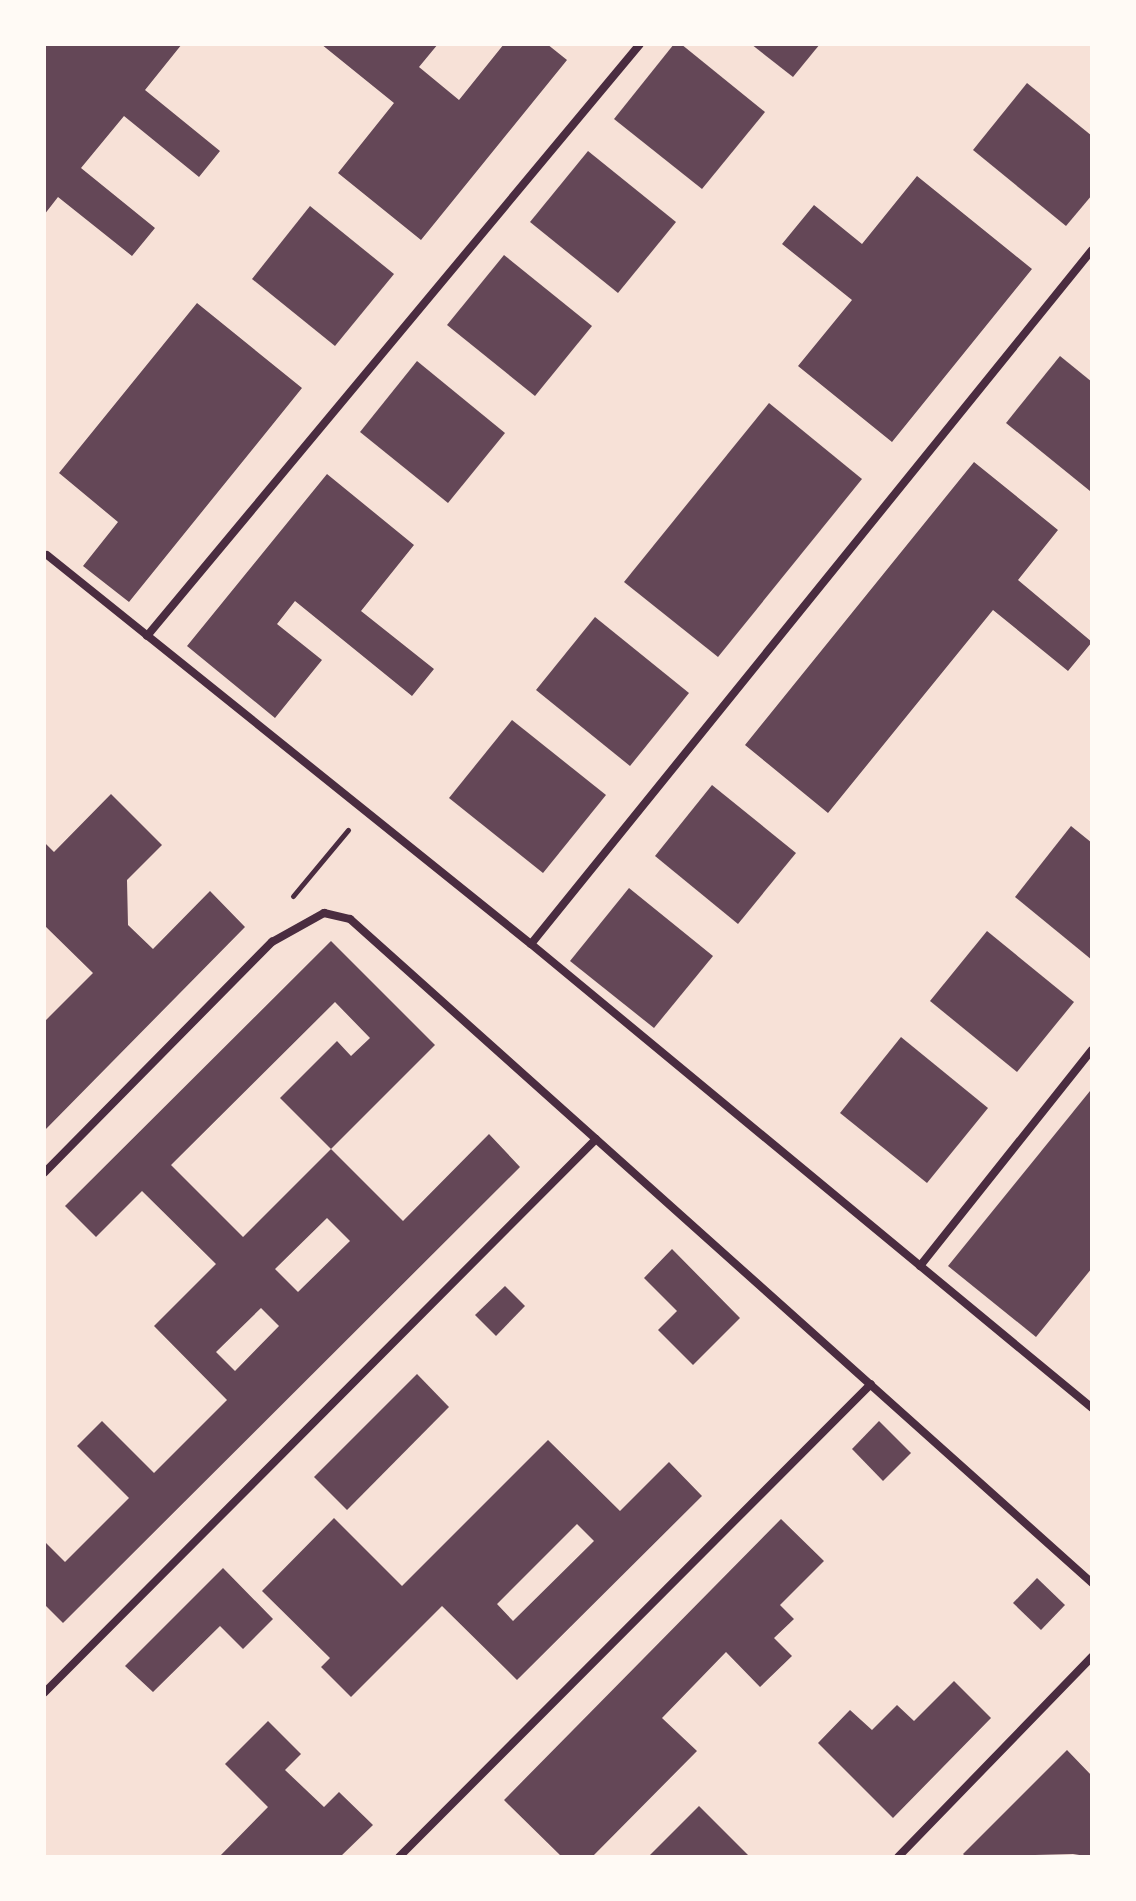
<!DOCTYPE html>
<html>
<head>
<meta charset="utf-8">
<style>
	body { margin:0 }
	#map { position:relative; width:1136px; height:1901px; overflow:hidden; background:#f7e1d7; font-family:Inter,sans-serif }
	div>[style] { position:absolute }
	.building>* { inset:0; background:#644757 }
	.path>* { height:5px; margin:-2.5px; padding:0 2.5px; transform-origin:2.5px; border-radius:2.5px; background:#4a2c40 }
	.minor>* { height:8px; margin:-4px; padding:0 4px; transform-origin:4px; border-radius:4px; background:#4a2c40 }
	span { translate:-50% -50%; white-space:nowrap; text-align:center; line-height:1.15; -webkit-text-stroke:7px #fffaf5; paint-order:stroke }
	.frame { position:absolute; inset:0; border:46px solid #fffaf5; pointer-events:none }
</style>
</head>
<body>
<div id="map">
	<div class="building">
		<i style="clip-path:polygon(44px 44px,182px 44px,145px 90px,220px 151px,199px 177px,124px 116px,81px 168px,155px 228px,132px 256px,58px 197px,44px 215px)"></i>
		<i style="clip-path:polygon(321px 44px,438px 44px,419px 67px,459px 100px,504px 44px,547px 44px,567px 60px,421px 240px,338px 173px,394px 103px)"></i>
		<i style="clip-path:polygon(674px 44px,681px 44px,765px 112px,702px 189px,614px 119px)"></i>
		<i style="clip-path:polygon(751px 44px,820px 44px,793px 77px)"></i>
		<i style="clip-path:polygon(1027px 83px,1092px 136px,1092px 195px,1066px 226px,973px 150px)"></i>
		<i style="clip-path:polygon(588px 151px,676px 222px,618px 293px,530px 222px)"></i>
		<i style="clip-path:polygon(917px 176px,1032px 269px,892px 442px,798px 366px,852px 300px,782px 244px,814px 205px,862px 244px)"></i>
		<i style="clip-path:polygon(310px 206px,394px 274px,335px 346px,252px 279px)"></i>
		<i style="clip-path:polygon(504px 255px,592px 326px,535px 396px,447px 325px)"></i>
		<i style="clip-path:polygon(197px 303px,302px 388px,129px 602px,83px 566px,118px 522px,59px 473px)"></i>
		<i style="clip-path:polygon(1060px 356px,1092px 382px,1090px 491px,1006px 423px)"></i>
		<i style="clip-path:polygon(417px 361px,505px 433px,448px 503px,360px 432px)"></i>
		<i style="clip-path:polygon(769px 403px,862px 479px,718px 657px,624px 582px)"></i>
		<i style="clip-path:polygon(974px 462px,1058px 530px,1018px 580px,1092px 642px,1068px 671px,993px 610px,828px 813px,745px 745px)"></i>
		<i style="clip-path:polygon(327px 474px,414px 545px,361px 611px,434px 669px,412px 696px,295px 601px,277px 624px,322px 660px,275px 718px,187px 646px)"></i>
		<i style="clip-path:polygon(595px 617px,689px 693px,630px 766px,536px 690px)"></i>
		<i style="clip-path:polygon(512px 720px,606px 795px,543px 873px,449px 798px)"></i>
		<i style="clip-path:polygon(712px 785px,796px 853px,738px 924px,655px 856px)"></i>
		<i style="clip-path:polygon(111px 794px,162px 845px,127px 880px,128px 925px,153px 949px,210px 891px,245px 927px,44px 1131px,44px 1022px,93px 973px,44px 925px,44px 842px,54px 852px)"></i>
		<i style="clip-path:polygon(1071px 826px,1092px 843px,1092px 960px,1015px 897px)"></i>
		<i style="clip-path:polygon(629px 888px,713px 956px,654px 1028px,570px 961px)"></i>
		<i style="clip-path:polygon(987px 931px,1074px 1002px,1017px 1072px,930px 1001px)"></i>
		<i style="clip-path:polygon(evenodd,331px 941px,435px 1045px,331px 1149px,403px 1221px,489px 1134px,520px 1167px,63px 1623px,44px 1604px,44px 1541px,65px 1562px,129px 1498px,77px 1446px,102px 1421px,154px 1473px,227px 1400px,154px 1326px,216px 1264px,142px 1191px,96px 1237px,65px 1206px,331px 941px,335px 1002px,370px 1038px,351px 1056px,337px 1041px,280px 1098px,331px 1149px,243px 1237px,171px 1165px,335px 1002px,331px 941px,327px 1218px,350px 1241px,298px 1292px,275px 1269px,327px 1218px,331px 941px,261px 1308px,279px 1326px,235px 1371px,216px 1352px,261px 1308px)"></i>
		<i style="clip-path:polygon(901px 1037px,988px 1108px,927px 1183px,840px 1113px)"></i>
		<i style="clip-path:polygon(1090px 1091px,1092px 1268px,1036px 1337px,948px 1266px)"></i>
		<i style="clip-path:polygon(672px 1249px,740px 1318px,693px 1365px,658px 1330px,677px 1311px,644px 1278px)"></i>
		<i style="clip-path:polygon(505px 1286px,525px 1306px,496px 1336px,475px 1315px)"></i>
		<i style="clip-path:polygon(417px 1374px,449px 1407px,347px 1510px,314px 1477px)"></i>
		<i style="clip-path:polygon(879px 1421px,911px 1453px,883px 1481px,852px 1449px)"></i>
		<i style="clip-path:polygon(evenodd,548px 1440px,620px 1511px,669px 1462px,702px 1496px,517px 1680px,442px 1606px,351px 1697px,321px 1667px,330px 1658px,262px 1591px,334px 1518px,402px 1586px,548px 1440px,577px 1524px,594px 1541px,513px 1621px,497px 1604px,577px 1524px)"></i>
		<i style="clip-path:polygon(781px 1519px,824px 1561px,780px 1605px,794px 1619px,774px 1638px,792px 1656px,760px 1687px,726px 1652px,662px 1718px,697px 1751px,592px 1857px,562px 1857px,504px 1800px)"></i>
		<i style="clip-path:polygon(223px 1568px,273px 1619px,243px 1649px,220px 1626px,153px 1692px,125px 1666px)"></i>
		<i style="clip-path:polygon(1037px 1578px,1065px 1605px,1041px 1630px,1013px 1603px)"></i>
		<i style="clip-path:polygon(954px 1681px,991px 1718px,893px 1818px,818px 1743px,850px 1710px,872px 1730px,897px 1705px,914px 1721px)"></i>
		<i style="clip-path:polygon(268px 1721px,301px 1754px,285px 1770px,324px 1807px,339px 1792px,373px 1825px,340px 1857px,219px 1857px,268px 1807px,225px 1764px)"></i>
		<i style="clip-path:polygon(1067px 1750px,1092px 1776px,1092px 1857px,1073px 1854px,966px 1857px,963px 1854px)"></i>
		<i style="clip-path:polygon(699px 1806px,750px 1857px,648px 1857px)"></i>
	</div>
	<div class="path">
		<i style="left:293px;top:896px;width:86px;rotate:-50.2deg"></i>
	</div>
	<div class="minor">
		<i style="left:47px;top:555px;width:621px;rotate:38.79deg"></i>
		<i style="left:531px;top:944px;width:728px;rotate:39.59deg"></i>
		<i style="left:147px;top:636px;width:770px;rotate:-50.21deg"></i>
		<i style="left:531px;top:944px;width:892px;rotate:-51.05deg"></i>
		<i style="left:44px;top:1173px;width:325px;rotate:-45.4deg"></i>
		<i style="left:272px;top:942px;width:60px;rotate:-29.1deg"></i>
		<i style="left:324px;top:913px;width:27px;rotate:13deg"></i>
		<i style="left:350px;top:919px;width:996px;rotate:41.82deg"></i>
		<i style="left:920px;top:1266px;width:276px;rotate:-51.5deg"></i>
		<i style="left:44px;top:1693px;width:782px;rotate:-45.1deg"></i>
		<i style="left:399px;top:1857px;width:668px;rotate:-45.06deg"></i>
		<i style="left:898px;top:1857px;width:279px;rotate:-45.9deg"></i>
	</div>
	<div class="frame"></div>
</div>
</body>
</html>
